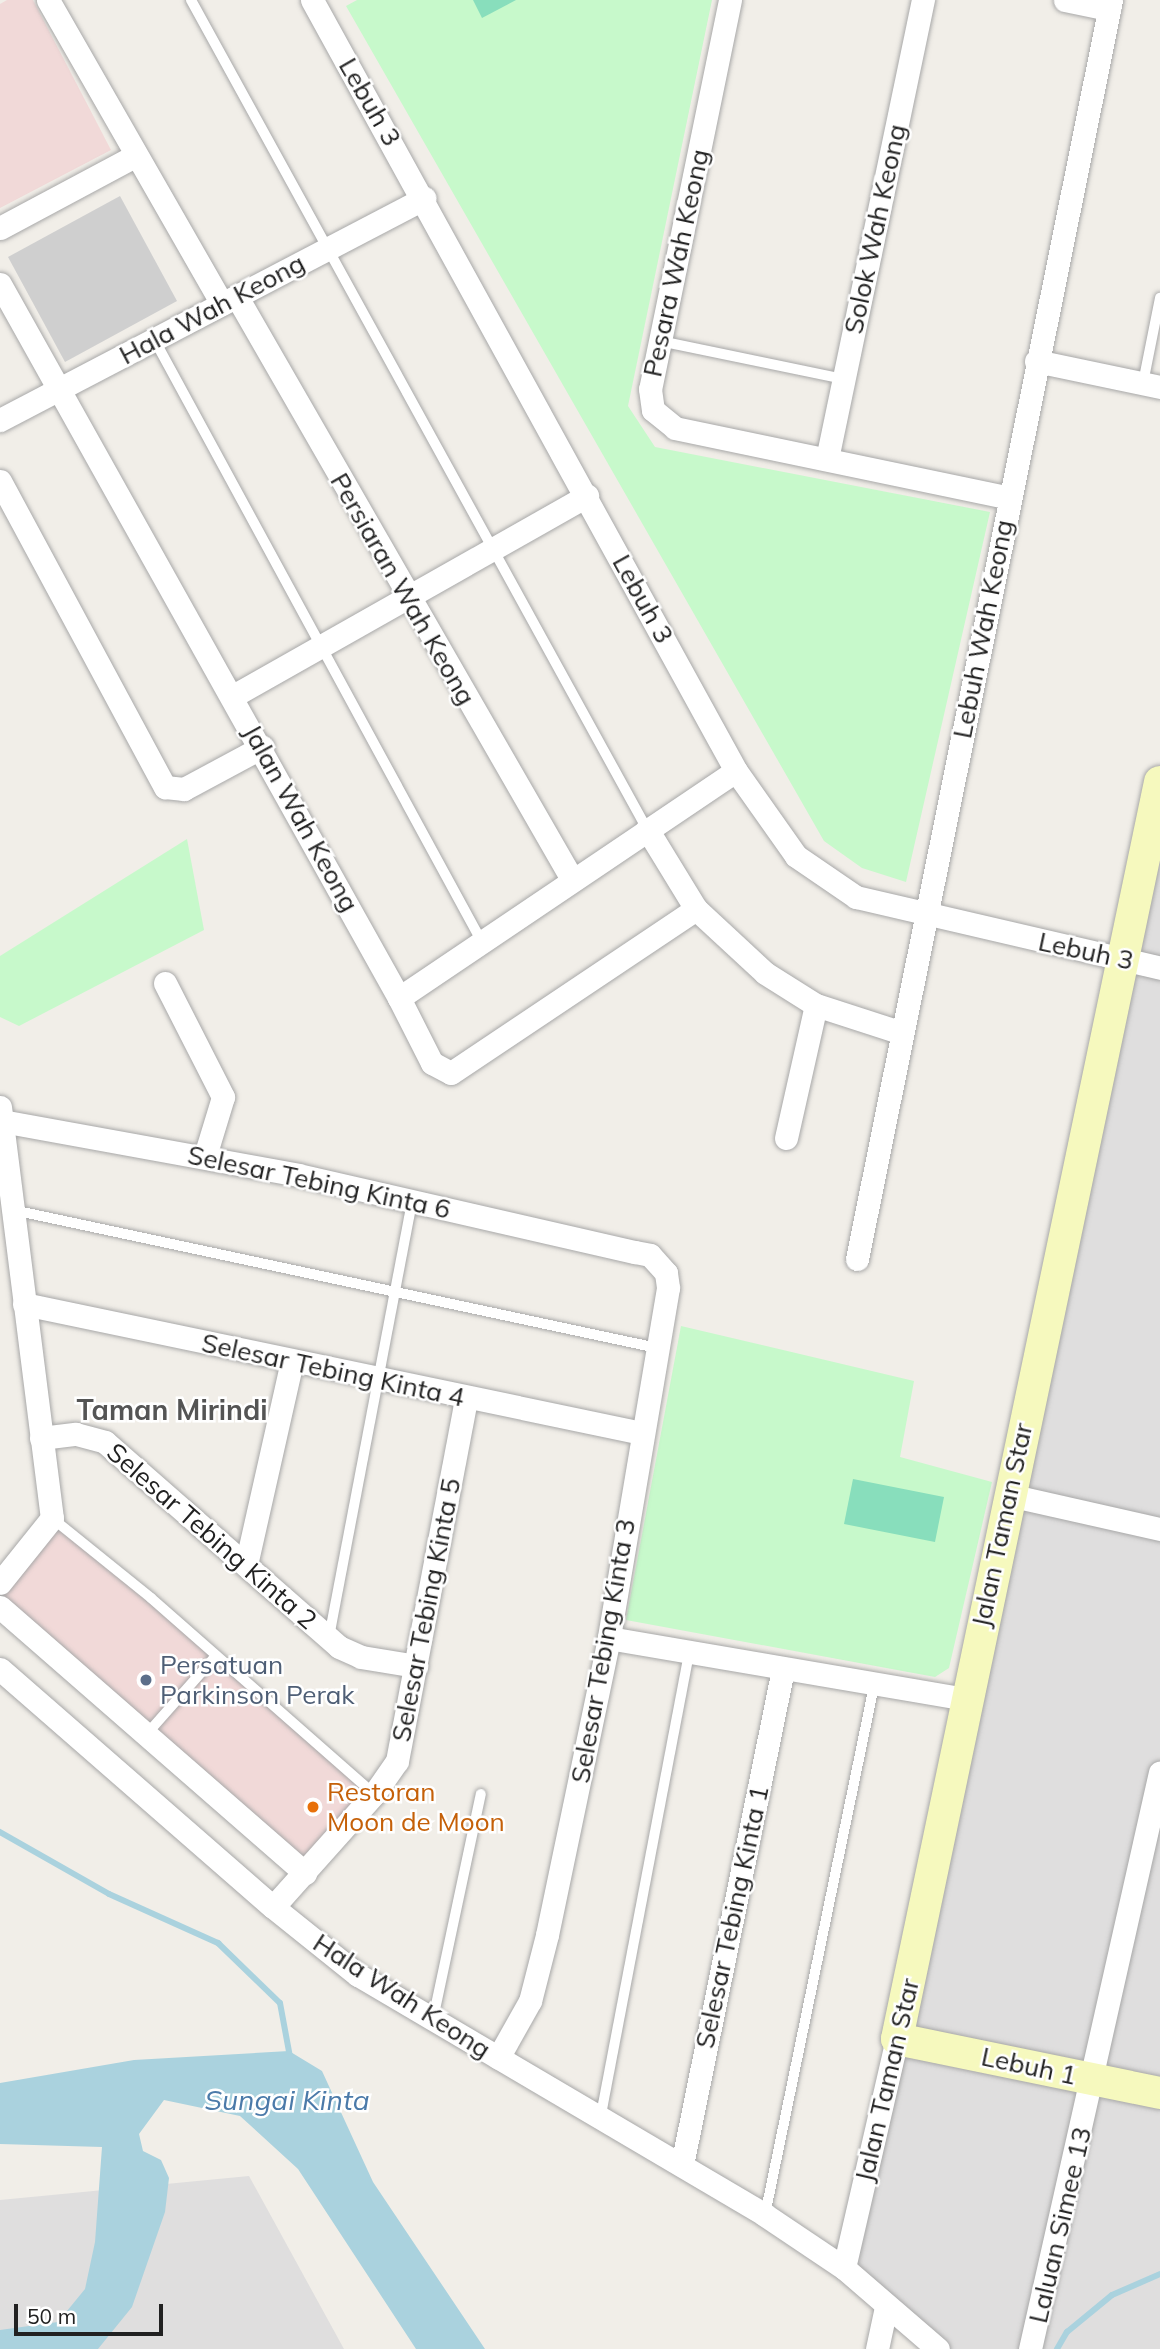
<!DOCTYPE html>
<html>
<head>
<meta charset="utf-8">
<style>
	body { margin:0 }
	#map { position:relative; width:1160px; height:2349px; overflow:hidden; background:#f1eee8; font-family:Mulish,sans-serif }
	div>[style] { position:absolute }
	.residential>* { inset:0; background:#dfdede }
	.commercial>* { inset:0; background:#f1d9d8 }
	.religious>* { inset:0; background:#cfcfcf }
	.park>* { inset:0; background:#c7f9cb }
	.pitch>* { inset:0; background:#88debc }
	.water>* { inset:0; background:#aad2de }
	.stream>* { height:6px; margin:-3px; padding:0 3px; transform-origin:3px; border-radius:3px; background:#aad2de }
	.roads { filter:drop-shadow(0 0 2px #a8a8a8) drop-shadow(0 0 2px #a8a8a8) }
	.lane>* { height:10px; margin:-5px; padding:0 5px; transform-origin:5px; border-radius:5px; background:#fff }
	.street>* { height:23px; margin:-11.5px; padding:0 11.5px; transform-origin:11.5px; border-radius:11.5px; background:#fff }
	.secondary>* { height:32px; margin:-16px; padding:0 16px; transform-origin:16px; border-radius:16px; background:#f6f9be }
	.dots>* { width:19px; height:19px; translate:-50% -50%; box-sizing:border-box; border:4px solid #fff; border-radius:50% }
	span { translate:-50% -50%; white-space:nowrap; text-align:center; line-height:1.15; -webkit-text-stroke:5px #fff; paint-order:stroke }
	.street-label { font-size:26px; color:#212121 }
	.service-label { font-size:26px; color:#4e5e75 }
	.left { translate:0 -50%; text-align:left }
	.food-label { font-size:26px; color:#c56008 }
	.neighbourhood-label { font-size:28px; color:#545454; font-weight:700 }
	.water-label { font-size:28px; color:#4b7aa9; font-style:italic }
	.scale { position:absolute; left:14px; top:2304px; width:149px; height:32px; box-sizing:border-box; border:4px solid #212121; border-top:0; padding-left:9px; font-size:21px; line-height:24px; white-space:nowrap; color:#212121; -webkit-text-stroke:5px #fff; paint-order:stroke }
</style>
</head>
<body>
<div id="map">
	<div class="residential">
		<i style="clip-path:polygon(1160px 773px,1160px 2349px,945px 2349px,850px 2261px)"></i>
		<i style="clip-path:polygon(249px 2176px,344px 2349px,0 2349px,0 2200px)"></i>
	</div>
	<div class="commercial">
		<i style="clip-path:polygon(7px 0,33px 0,111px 150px,0 208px,0 4px)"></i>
		<i style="clip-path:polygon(59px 1526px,374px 1795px,303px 1877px,0 1598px)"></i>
	</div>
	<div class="religious">
		<i style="clip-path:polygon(120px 196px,177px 301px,65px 362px,8px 257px)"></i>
	</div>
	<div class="park">
		<i style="clip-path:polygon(357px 0,712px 0,628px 406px,655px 447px,990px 512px,906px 882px,862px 868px,824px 841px,346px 6px)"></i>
		<i style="clip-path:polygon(187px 839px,204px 930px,19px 1026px,0 1017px,0 956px)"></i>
		<i style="clip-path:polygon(681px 1326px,914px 1381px,900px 1457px,992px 1482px,949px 1668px,935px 1677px,626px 1620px)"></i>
	</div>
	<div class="pitch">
		<i style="clip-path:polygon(473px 0,516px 0,482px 18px)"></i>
		<i style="clip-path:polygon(853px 1479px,944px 1497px,935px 1542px,844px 1524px)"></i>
	</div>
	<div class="water">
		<i style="clip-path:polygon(289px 2051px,322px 2071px,373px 2182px,485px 2349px,416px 2349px,298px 2169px,240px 2116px,164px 2100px,139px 2134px,143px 2151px,161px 2160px,169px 2178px,165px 2212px,132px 2307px,98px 2349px,0 2349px,0 2330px,58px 2322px,85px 2289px,95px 2242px,102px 2147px,0 2144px,0 2083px,134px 2060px)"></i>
	</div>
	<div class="stream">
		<i style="left:0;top:1832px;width:125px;rotate:29.6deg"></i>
		<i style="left:109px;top:1894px;width:120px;rotate:24.2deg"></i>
		<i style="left:218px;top:1943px;width:86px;rotate:44.1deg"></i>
		<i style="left:280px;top:2003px;width:55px;rotate:79.5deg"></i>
		<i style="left:1057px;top:2349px;width:20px;rotate:-60deg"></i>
		<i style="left:1067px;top:2332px;width:58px;rotate:-39.4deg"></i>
		<i style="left:1112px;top:2295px;width:52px;rotate:-23.6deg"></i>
	</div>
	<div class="roads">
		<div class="lane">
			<i style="left:191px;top:0;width:946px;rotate:61.19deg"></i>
			<i style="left:154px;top:339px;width:686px;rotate:61.46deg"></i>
			<i style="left:660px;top:341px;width:188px;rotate:11.7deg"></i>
			<i style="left:1143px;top:383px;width:87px;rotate:-78.7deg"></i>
			<i style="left:13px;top:1210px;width:659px;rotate:12.09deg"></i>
			<i style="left:52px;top:1518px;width:127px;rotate:38.9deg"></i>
			<i style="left:151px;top:1598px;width:297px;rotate:41.3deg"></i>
			<i style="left:329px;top:1637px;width:444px;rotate:-79.2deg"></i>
			<i style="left:145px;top:1736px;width:106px;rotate:-48.5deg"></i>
			<i style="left:433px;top:2019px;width:230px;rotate:-78deg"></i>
			<i style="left:600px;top:2120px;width:476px;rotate:-79.2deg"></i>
			<i style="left:765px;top:2215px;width:540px;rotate:-78.36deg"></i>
		</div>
		<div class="street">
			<i style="left:48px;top:0;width:350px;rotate:60.2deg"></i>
			<i style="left:312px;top:0;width:880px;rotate:61.19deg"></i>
			<i style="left:736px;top:771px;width:104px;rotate:54.8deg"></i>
			<i style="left:796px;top:856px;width:73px;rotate:34.3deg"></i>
			<i style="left:856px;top:897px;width:312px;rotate:13.1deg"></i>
			<i style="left:730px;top:0;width:397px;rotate:101.6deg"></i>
			<i style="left:650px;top:389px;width:21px;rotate:82deg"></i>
			<i style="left:653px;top:410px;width:28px;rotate:39deg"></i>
			<i style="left:675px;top:428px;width:341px;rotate:11.8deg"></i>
			<i style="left:1065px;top:0;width:45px;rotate:11.6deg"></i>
			<i style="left:0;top:228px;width:153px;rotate:-28.1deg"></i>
			<i style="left:0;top:284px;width:818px;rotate:60.8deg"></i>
			<i style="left:399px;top:998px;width:406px;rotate:-34deg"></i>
			<i style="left:237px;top:297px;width:672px;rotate:60.08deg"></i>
			<i style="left:1036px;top:361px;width:127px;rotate:11.8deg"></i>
			<i style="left:0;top:420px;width:479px;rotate:-27.6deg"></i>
			<i style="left:827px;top:459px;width:469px;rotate:-78.2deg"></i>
			<i style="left:0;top:481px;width:348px;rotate:61.7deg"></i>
			<i style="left:165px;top:787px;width:19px;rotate:6deg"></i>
			<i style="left:184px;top:789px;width:89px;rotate:-28.3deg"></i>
			<i style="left:233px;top:696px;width:407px;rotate:-29.5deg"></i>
			<i style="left:647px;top:829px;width:94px;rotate:58.5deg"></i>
			<i style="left:696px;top:909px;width:94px;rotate:42.8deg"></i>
			<i style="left:765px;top:973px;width:60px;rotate:32.1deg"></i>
			<i style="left:816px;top:1005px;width:90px;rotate:18deg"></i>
			<i style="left:165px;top:983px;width:128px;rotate:63deg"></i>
			<i style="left:223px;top:1097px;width:62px;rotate:107deg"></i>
			<i style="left:399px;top:998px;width:73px;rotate:63.1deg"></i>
			<i style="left:432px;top:1063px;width:21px;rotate:28deg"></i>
			<i style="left:451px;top:1073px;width:295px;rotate:-33.8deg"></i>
			<i style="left:0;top:1107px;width:414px;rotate:82.8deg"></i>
			<i style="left:52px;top:1518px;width:83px;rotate:128.7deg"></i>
			<i style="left:2px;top:1121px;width:301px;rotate:10.3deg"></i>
			<i style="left:298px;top:1175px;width:346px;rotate:12.9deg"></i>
			<i style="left:635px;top:1252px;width:15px;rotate:11deg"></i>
			<i style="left:650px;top:1255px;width:24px;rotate:48deg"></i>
			<i style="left:666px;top:1273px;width:15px;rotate:82deg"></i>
			<i style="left:668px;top:1288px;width:355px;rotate:99.6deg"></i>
			<i style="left:609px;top:1638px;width:303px;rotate:101.8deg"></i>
			<i style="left:547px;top:1935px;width:68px;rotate:104.4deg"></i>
			<i style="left:530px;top:2001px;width:65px;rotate:119.3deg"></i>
			<i style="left:786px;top:1138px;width:136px;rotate:-77.3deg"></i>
			<i style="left:857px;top:1259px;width:1284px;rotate:-78.59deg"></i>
			<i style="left:24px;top:1304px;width:631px;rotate:11.79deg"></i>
			<i style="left:41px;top:1438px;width:35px;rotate:-7deg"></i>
			<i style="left:76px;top:1434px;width:30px;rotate:15deg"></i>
			<i style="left:105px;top:1442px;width:311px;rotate:41.2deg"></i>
			<i style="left:339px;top:1647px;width:24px;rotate:24deg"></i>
			<i style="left:361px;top:1657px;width:56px;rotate:9.3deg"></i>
			<i style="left:1009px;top:1495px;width:155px;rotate:12.7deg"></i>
			<i style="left:246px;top:1565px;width:209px;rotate:-77.3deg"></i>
			<i style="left:0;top:1607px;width:405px;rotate:41.1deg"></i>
			<i style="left:609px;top:1638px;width:361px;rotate:9.7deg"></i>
			<i style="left:0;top:1669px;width:362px;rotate:41.1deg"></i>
			<i style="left:273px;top:1907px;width:109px;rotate:38.7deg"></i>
			<i style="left:358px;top:1975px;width:472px;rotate:30.5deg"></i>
			<i style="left:765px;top:2215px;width:95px;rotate:33.9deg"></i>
			<i style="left:844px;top:2268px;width:124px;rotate:40.8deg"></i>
			<i style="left:273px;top:1907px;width:152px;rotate:-48.2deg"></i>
			<i style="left:374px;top:1794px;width:40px;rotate:-55.1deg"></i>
			<i style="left:397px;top:1761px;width:369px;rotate:-79.2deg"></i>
			<i style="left:682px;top:2165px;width:506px;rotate:-78.49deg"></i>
			<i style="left:844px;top:2268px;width:235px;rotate:-77deg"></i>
			<i style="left:877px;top:2349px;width:43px;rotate:-77.9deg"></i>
			<i style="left:1030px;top:2349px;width:591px;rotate:-77.3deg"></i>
		</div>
		<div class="secondary">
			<i style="left:1160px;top:782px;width:1284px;rotate:101.82deg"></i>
			<i style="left:897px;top:2039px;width:268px;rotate:11.6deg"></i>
		</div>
	</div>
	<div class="dots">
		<i style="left:146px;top:1680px;background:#5c6f8a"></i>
		<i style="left:313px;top:1807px;background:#e8710a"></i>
	</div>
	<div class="street-label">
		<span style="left:370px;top:102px;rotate:60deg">Lebuh 3</span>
		<span style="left:875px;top:229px;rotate:-78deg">Solok Wah Keong</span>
		<span style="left:676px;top:263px;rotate:-78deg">Pesara Wah Keong</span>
		<span style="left:212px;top:309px;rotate:-28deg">Hala Wah Keong</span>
		<span style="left:403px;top:589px;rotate:60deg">Persiaran Wah Keong</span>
		<span style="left:643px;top:599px;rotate:61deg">Lebuh 3</span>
		<span style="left:983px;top:629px;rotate:-79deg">Lebuh Wah Keong</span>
		<span style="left:301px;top:818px;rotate:61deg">Jalan Wah Keong</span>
		<span style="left:1086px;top:951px;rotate:12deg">Lebuh 3</span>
		<span style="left:319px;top:1182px;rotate:12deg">Selesar Tebing Kinta 6</span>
		<span style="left:333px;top:1370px;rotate:12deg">Selesar Tebing Kinta 4</span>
		<span style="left:1002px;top:1525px;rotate:-78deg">Jalan Taman Star</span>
		<span style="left:212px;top:1536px;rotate:41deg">Selesar Tebing Kinta 2</span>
		<span style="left:426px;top:1610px;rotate:-79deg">Selesar Tebing Kinta 5</span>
		<span style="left:603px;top:1651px;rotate:-80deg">Selesar Tebing Kinta 3</span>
		<span style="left:732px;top:1917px;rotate:-78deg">Selesar Tebing Kinta 1</span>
		<span style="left:402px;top:1996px;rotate:33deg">Hala Wah Keong</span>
		<span style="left:1029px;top:2066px;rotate:12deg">Lebuh 1</span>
		<span style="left:887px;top:2080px;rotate:-77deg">Jalan Taman Star</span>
		<span style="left:1060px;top:2225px;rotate:-77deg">Laluan Simee 13</span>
	</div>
	<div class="service-label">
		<span class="left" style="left:160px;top:1680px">Persatuan<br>Parkinson Perak</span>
	</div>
	<div class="food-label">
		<span class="left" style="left:327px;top:1807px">Restoran<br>Moon de Moon</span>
	</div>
	<div class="neighbourhood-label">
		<span style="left:172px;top:1410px">Taman Mirindi</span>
	</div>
	<div class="water-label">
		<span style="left:287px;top:2100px">Sungai Kinta</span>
	</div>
	<div class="scale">50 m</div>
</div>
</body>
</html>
